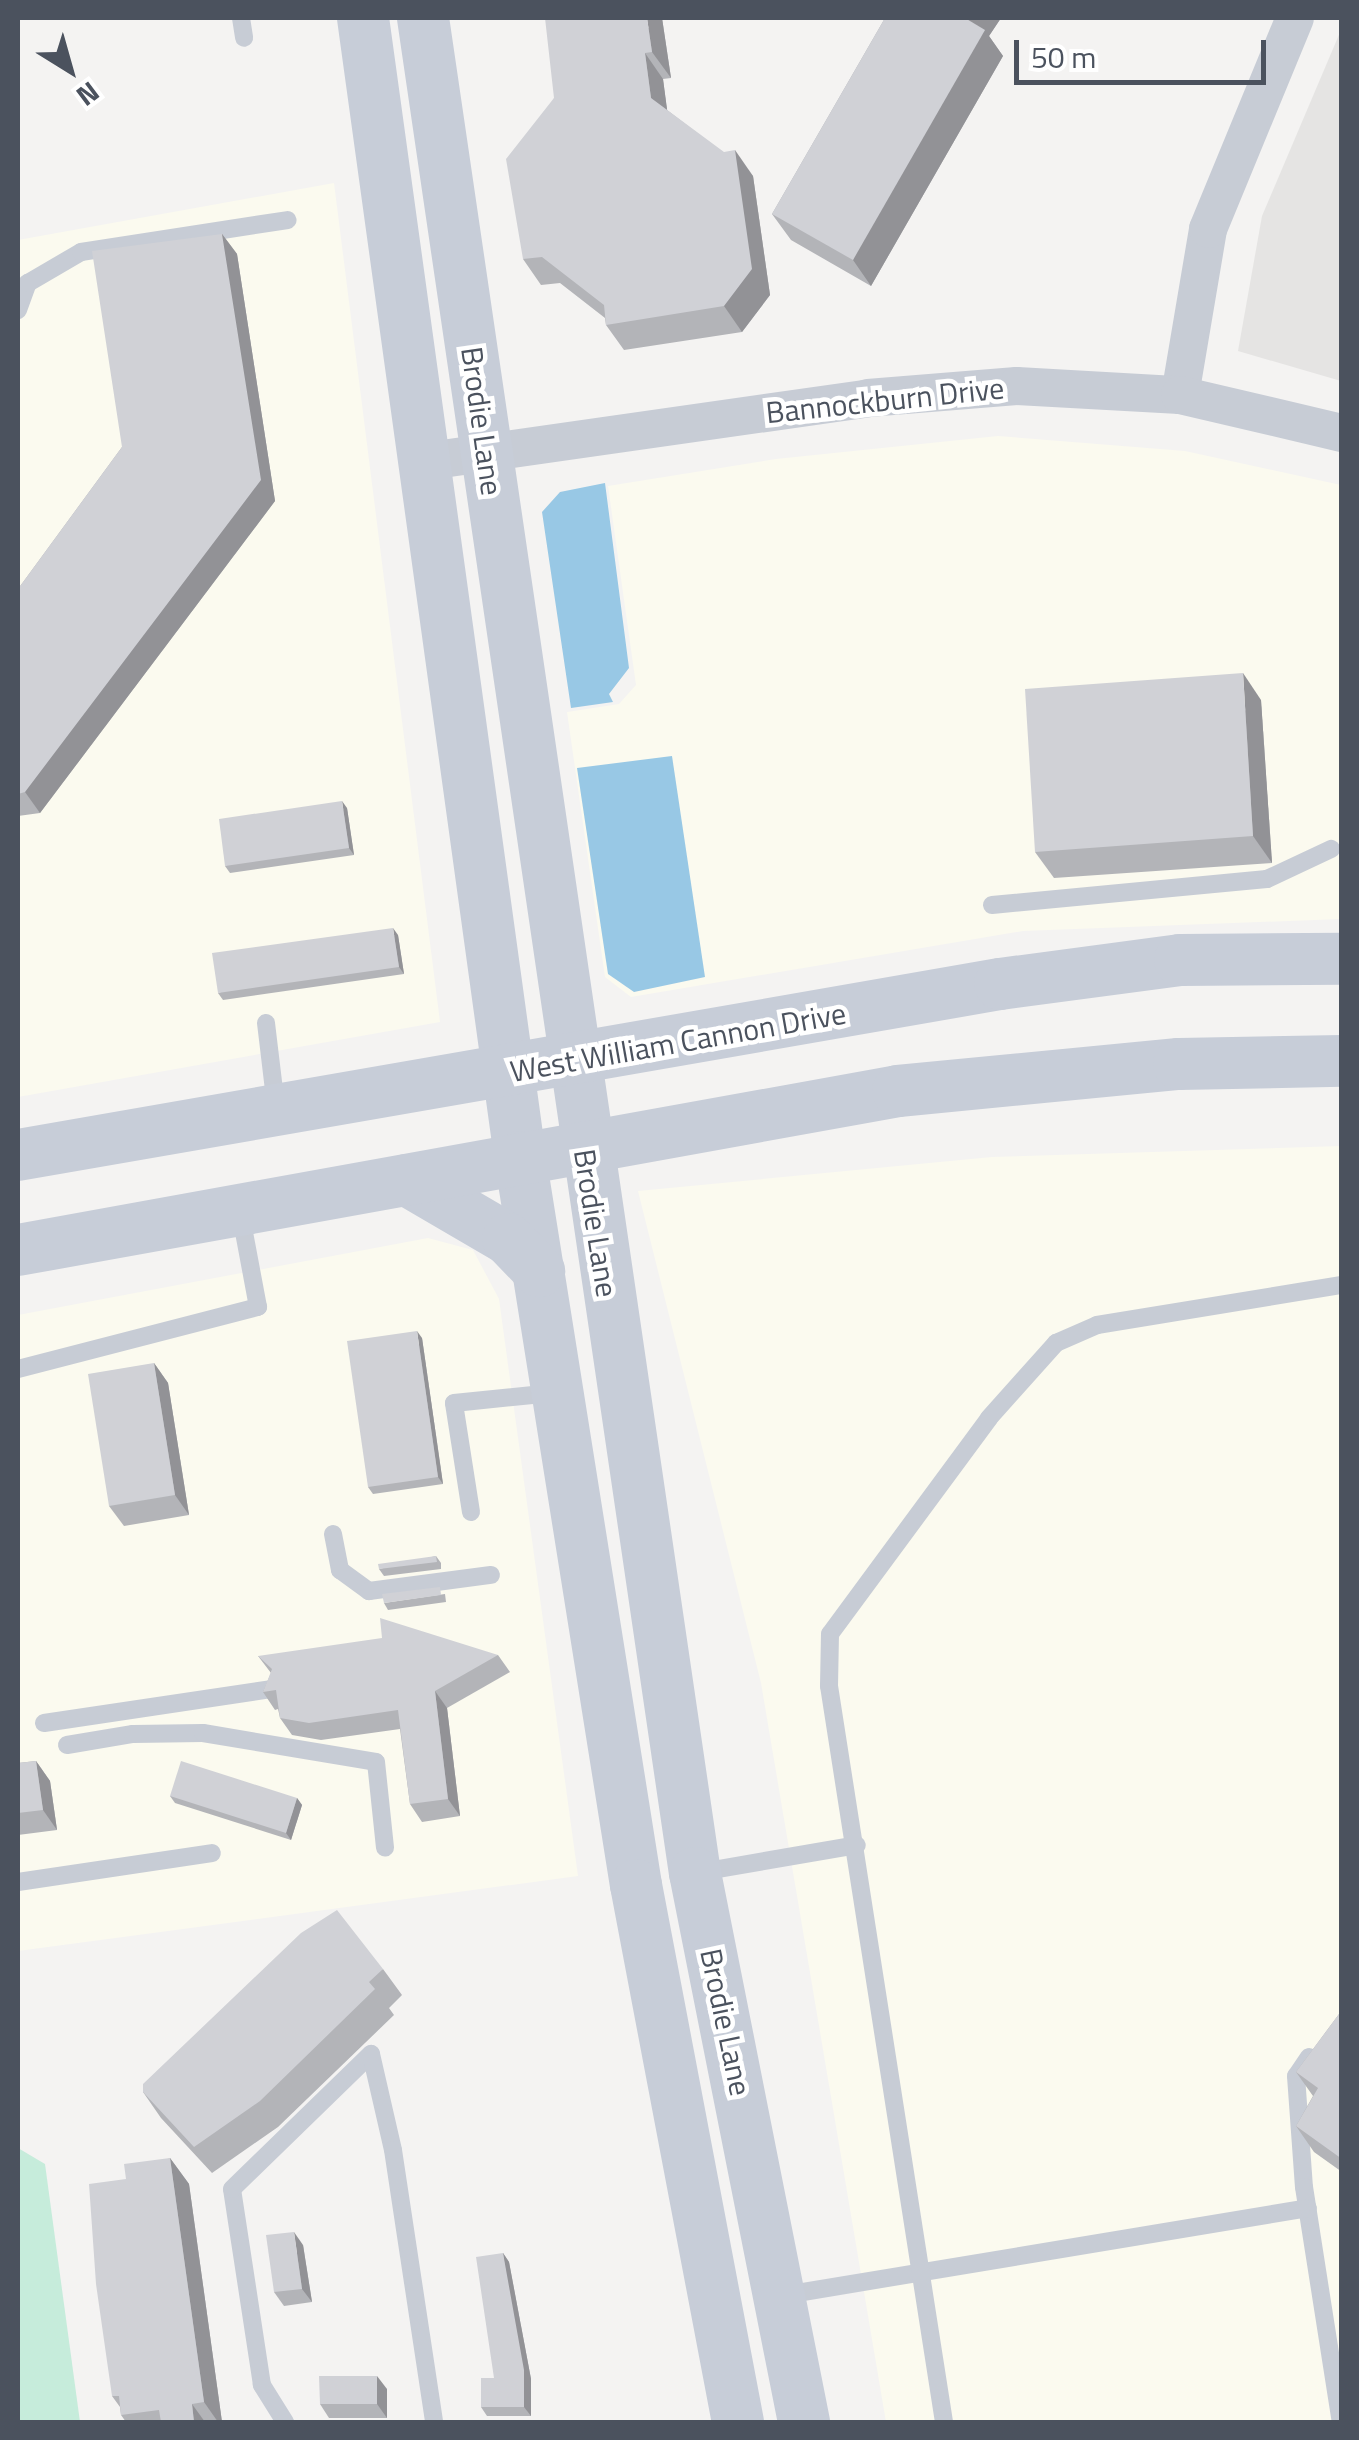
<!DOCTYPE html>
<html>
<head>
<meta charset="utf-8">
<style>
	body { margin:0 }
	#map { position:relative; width:1359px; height:2440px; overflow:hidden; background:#f4f3f2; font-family:"Titillium Web",sans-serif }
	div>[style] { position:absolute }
	.commercial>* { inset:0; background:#fbfaef }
	.education>* { inset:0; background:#e5e4e3 }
	.green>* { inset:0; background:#c6ecdb }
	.water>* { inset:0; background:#98c8e5 }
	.lane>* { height:18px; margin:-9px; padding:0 9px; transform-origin:9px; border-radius:9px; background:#c7ccd5 }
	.street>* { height:38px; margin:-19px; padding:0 19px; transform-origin:19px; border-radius:19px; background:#c7ccd5 }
	.secondary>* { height:52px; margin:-26px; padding:0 26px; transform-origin:26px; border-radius:26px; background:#c7cdd8 }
	.wall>* { inset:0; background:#b3b4b8 }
	.shaded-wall>* { inset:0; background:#929296 }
	.building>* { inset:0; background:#d0d1d6 }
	span { translate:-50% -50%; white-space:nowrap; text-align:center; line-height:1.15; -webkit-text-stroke:9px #fff; paint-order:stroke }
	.street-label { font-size:30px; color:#4b525e }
	.frame { position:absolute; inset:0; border:20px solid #4b525e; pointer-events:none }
	.north { position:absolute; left:20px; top:20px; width:100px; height:100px; -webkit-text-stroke:8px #fff; paint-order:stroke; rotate:143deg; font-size:28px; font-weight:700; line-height:40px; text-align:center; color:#4b525e }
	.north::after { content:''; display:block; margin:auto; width:35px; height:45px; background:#4b525e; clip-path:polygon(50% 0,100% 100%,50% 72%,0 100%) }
	.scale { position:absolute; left:1014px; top:40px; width:252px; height:45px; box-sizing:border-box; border:5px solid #4b525e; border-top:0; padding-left:12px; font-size:30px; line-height:35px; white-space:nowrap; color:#4b525e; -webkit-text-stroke:8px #fff; paint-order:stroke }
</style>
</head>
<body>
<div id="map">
	<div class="commercial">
		<i style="clip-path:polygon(334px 183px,440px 1022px,18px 1097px,18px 240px)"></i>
		<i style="clip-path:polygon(998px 436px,1185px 451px,1341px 485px,1341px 919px,1023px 931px,631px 997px,605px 977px,567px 712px,619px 704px,636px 685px,608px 486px,776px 459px)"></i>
		<i style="clip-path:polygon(1341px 1146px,1341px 2422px,886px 2422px,761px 1683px,638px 1191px,992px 1157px)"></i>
		<i style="clip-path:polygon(428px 1238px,473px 1250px,499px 1299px,578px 1876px,18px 1951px,18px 1315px)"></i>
	</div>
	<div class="education">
		<i style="clip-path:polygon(1341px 30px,1342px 381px,1341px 381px,1238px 351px,1262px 216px)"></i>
	</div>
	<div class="green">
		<i style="clip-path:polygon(18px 2148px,45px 2164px,80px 2422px,18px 2422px)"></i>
	</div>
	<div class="water">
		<i style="clip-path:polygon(605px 483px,629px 668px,609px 694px,613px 702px,571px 708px,542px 512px,560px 492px)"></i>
		<i style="clip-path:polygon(672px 756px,705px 977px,634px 992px,608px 974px,577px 768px)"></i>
	</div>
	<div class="lane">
		<i style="left:241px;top:18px;width:20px;rotate:81deg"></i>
		<i style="left:18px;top:310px;width:29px;rotate:-70deg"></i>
		<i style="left:28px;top:283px;width:61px;rotate:-30.3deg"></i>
		<i style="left:81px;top:252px;width:209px;rotate:-8.8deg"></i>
		<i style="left:992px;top:905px;width:276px;rotate:-5.4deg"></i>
		<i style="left:1267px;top:879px;width:71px;rotate:-25.1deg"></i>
		<i style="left:266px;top:1023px;width:85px;rotate:83.2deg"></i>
		<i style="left:18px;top:1369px;width:248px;rotate:-14.5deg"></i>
		<i style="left:258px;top:1307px;width:93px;rotate:-100.6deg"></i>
		<i style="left:471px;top:1512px;width:110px;rotate:-98.9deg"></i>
		<i style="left:454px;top:1403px;width:99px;rotate:-5.8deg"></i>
		<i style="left:333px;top:1534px;width:37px;rotate:79deg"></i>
		<i style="left:340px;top:1570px;width:36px;rotate:36deg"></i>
		<i style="left:369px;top:1591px;width:123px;rotate:-7.5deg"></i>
		<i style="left:44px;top:1723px;width:231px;rotate:-8.5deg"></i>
		<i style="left:67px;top:1745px;width:67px;rotate:-9.5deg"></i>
		<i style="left:133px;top:1734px;width:70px;rotate:-0.8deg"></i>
		<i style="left:203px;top:1733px;width:175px;rotate:9.5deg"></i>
		<i style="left:376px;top:1762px;width:86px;rotate:84deg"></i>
		<i style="left:701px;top:1872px;width:158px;rotate:-9.8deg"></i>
		<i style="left:18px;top:1882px;width:196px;rotate:-8.5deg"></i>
		<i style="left:1309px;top:2057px;width:23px;rotate:124deg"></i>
		<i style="left:1296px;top:2076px;width:111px;rotate:85.9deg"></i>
		<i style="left:1304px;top:2187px;width:238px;rotate:81.1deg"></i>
		<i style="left:785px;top:2295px;width:530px;rotate:-9.44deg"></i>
		<i style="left:285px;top:2422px;width:44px;rotate:-121.9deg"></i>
		<i style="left:262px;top:2385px;width:198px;rotate:-98.7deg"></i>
		<i style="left:232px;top:2189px;width:194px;rotate:-44.2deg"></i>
		<i style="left:371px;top:2054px;width:98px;rotate:77.1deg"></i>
		<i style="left:393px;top:2150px;width:275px;rotate:81.4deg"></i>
		<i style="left:944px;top:2422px;width:745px;rotate:-98.88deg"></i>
		<i style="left:829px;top:1686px;width:52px;rotate:-88.9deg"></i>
		<i style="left:830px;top:1634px;width:268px;rotate:-53.6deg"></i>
		<i style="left:989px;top:1418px;width:101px;rotate:-48.2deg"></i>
		<i style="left:1056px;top:1343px;width:45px;rotate:-23.7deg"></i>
		<i style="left:1097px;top:1325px;width:248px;rotate:-9.3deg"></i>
	</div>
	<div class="street">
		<i style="left:1180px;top:395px;width:168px;rotate:-80.4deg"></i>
		<i style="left:1208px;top:229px;width:228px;rotate:-67.6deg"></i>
		<i style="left:428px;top:461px;width:444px;rotate:-8.1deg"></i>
		<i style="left:868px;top:398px;width:149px;rotate:-4.6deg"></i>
		<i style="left:1017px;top:386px;width:163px;rotate:3.2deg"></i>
		<i style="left:1180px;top:395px;width:166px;rotate:13.2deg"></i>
	</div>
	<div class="secondary">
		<i style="left:363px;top:18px;width:1150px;rotate:82.15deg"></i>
		<i style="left:520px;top:1157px;width:737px;rotate:80.95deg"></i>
		<i style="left:636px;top:1885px;width:547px;rotate:79.25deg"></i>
		<i style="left:423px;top:18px;width:1875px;rotate:81.66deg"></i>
		<i style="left:695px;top:1873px;width:560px;rotate:78.77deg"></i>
		<i style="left:18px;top:1155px;width:997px;rotate:-9.88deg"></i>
		<i style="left:1000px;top:984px;width:182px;rotate:-7.6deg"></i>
		<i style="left:1180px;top:960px;width:162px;rotate:-0.4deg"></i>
		<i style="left:407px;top:1180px;width:117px;rotate:30.3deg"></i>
		<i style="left:508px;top:1239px;width:45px;rotate:45.9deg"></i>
		<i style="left:18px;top:1250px;width:894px;rotate:-10.24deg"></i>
		<i style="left:898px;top:1091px;width:282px;rotate:-5.5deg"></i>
		<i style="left:1179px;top:1064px;width:163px;rotate:-1.1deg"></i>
	</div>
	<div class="wall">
		<i style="clip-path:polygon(662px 18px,671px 78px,663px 79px,667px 110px,753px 176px,770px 295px,742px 332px,624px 350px,606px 325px,605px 318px,560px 283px,541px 285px,523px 259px,554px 98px)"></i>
		<i style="clip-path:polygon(885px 18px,1001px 18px,989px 36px,1003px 56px,871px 286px,791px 240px,772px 214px)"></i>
		<i style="clip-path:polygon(222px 234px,237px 254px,275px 501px,40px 813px,18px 816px,18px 589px,122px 447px)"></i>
		<i style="clip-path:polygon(1261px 700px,1272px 863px,1054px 878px,1035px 852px)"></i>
		<i style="clip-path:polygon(347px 808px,354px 855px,230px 873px,225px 866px)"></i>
		<i style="clip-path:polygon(398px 935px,404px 974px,223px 1000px,218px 993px)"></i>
		<i style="clip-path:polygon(422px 1338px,443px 1484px,373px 1494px,368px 1487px)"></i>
		<i style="clip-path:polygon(154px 1363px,168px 1383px,189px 1515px,124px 1526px,109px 1506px)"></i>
		<i style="clip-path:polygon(436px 1556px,441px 1563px,441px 1569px,384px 1576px,379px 1569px)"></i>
		<i style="clip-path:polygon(445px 1594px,446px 1602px,388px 1610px,384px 1603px)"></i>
		<i style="clip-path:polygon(498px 1655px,510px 1672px,447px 1708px,460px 1816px,422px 1822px,410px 1804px,400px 1729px,321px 1740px,292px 1735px,280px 1718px,278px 1709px,275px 1710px,263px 1692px,271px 1673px,258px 1656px)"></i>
		<i style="clip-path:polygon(36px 1761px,50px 1781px,57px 1830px,18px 1835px,18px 1763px)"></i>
		<i style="clip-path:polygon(170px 1796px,297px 1798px,302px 1805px,291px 1840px,175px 1803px)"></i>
		<i style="clip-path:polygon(383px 1969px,402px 1995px,389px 2008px,394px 2015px,278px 2127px,212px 2173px,161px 2118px,143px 2092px)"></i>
		<i style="clip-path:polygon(1342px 2010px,1342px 2172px,1314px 2152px,1296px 2126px,1313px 2096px,1296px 2072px)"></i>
		<i style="clip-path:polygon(170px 2158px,189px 2184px,222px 2422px,126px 2422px,121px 2415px,120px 2407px,112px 2396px,126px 2179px)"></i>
		<i style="clip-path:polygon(303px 2245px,312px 2302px,284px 2306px,274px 2292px)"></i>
		<i style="clip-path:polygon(503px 2253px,509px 2262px,531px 2379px,531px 2416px,487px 2416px,481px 2407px,494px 2378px)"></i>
		<i style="clip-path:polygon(387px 2389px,387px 2418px,329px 2418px,320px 2404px)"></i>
	</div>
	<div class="shaded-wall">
		<i style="clip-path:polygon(647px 18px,662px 18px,671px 78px,652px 52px)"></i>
		<i style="clip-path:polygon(965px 18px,1001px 18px,989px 36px,1003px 56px,871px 286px,853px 260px)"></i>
		<i style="clip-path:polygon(645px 53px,663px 79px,669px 124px,651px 98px)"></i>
		<i style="clip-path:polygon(735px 150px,753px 176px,770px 295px,742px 332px,724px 306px)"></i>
		<i style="clip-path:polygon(222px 234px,237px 254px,275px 501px,40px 813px,25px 792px)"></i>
		<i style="clip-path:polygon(1243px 673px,1261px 700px,1272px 863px,1253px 836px)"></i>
		<i style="clip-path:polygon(342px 801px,347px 808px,354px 855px,349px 848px)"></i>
		<i style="clip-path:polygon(393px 928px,398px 935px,404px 974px,399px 967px)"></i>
		<i style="clip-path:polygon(417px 1331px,422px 1338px,443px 1484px,438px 1477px)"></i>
		<i style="clip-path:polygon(154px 1363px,168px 1383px,189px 1515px,175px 1495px)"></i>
		<i style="clip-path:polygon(435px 1691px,447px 1708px,460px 1816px,448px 1799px)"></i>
		<i style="clip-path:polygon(36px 1761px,50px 1781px,57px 1830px,43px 1810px)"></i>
		<i style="clip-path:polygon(297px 1798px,302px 1805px,291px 1840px,286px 1833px)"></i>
		<i style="clip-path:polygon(170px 2158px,189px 2184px,222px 2422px,218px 2422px,204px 2402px)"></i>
		<i style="clip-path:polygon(294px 2232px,303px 2245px,312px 2302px,302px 2289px)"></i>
		<i style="clip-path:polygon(503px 2253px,509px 2262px,531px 2379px,531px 2416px,524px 2407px)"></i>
		<i style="clip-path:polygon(377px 2376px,387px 2389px,387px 2418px,377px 2404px)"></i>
		<i style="clip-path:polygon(192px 2404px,205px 2422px,194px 2422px)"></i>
	</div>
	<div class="building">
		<i style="clip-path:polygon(545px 18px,647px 18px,652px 52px,645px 53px,651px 98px,724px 152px,735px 150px,752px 269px,724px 306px,606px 325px,604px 305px,542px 257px,523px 259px,506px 159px,554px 98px)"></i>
		<i style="clip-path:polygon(885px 18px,965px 18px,985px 30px,853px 260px,772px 214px)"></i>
		<i style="clip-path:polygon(222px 234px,261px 480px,25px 792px,18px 794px,18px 589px,122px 447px,92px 251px)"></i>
		<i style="clip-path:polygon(1243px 673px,1253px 836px,1035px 852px,1025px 689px)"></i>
		<i style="clip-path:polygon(342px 801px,349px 848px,225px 866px,219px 819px)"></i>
		<i style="clip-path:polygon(393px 928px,399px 967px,218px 993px,212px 953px)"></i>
		<i style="clip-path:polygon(417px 1331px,438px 1477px,368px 1487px,347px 1341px)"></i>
		<i style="clip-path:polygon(154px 1363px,175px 1495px,109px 1506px,88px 1374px)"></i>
		<i style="clip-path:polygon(436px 1556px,437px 1562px,379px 1569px,378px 1564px)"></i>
		<i style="clip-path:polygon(440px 1587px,441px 1595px,384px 1603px,382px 1594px)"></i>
		<i style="clip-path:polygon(380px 1618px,498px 1655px,435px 1691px,448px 1799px,410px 1804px,398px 1710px,309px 1723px,280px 1718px,276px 1690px,263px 1692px,272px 1669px,258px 1656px,382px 1638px)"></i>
		<i style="clip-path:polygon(36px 1761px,43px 1810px,18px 1813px,18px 1763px)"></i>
		<i style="clip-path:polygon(181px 1761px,297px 1798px,286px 1833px,170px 1796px)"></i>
		<i style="clip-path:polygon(337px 1910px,383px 1969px,369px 1982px,375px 1989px,260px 2101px,194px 2147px,143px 2092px,143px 2084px,301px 1933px)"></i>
		<i style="clip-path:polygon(1342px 2010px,1342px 2159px,1296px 2126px,1318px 2088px,1296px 2072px)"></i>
		<i style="clip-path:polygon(170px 2158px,204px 2402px,192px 2404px,194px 2422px,161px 2422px,159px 2410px,121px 2415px,119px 2396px,112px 2396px,96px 2284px,89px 2184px,126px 2179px,124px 2164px)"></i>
		<i style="clip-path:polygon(294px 2232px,302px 2289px,274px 2292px,266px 2235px)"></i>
		<i style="clip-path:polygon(503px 2253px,524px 2370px,524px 2407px,481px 2407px,481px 2378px,494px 2378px,476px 2257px)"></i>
		<i style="clip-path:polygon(319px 2376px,377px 2376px,377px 2404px,320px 2404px)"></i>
	</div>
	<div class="street-label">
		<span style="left:885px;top:400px;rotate:-6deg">Bannockburn Drive</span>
		<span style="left:482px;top:421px;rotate:82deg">Brodie Lane</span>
		<span style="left:678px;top:1042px;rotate:-10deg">West William Cannon Drive</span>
		<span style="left:596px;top:1223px;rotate:81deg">Brodie Lane</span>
		<span style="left:726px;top:2022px;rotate:78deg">Brodie Lane</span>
	</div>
	<div class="frame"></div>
	<div class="north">N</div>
	<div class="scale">50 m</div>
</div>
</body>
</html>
